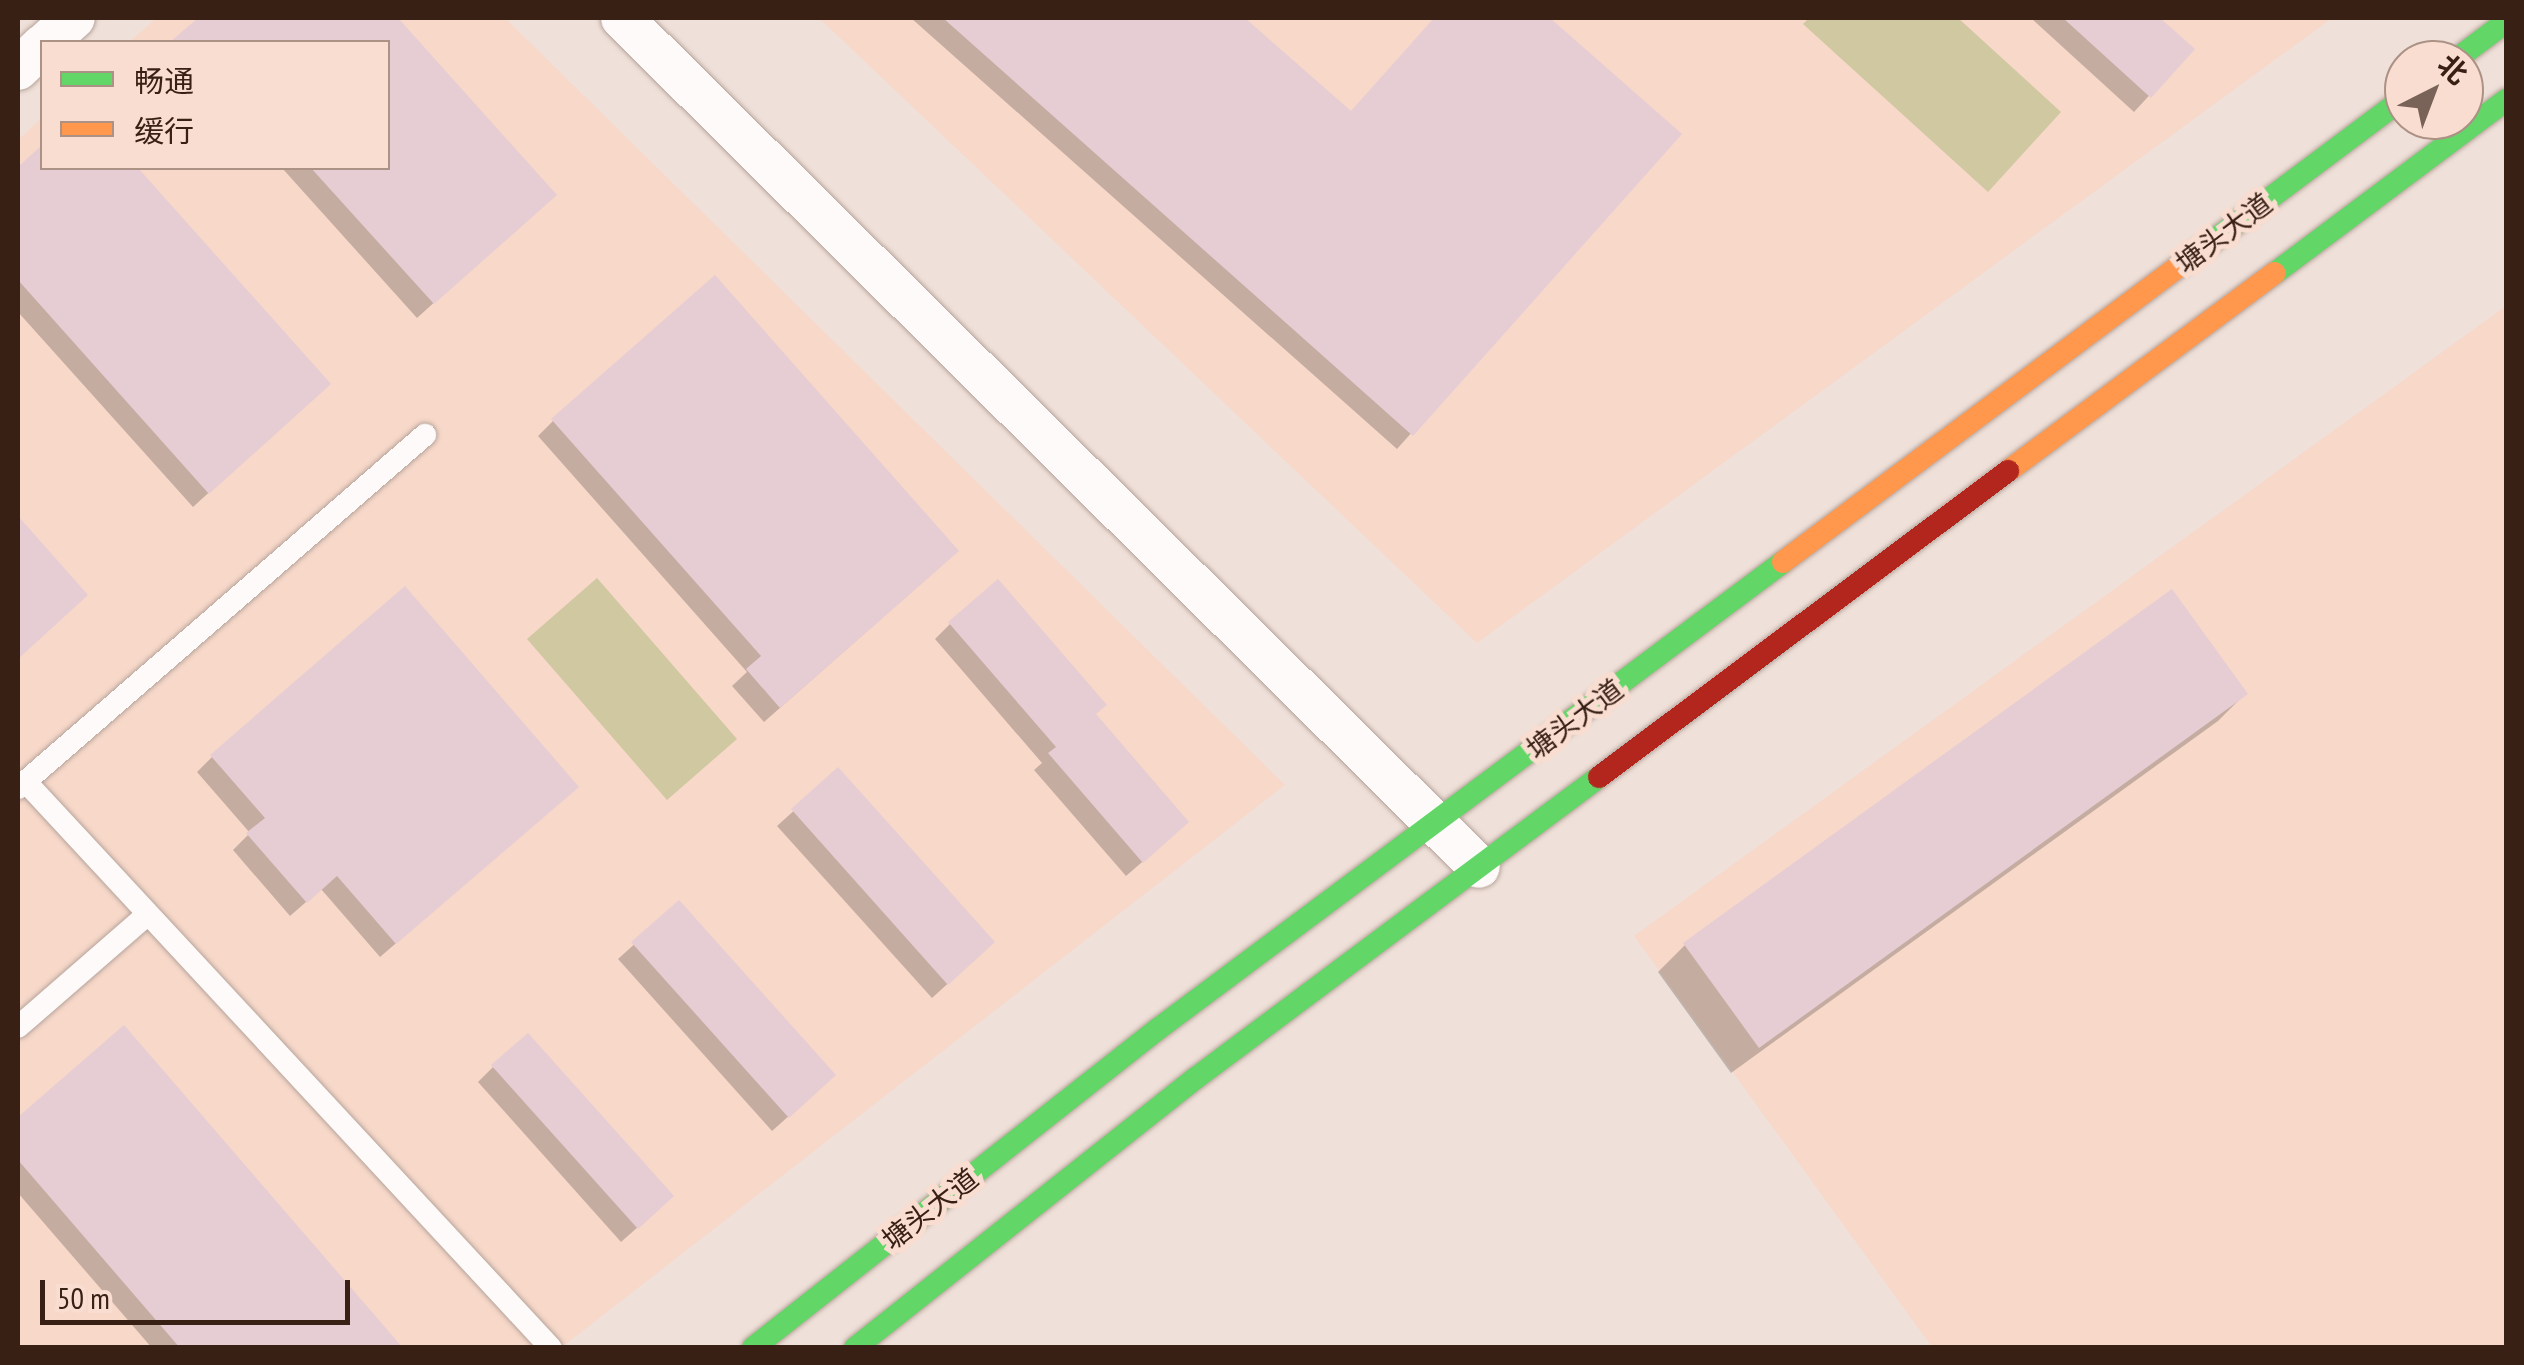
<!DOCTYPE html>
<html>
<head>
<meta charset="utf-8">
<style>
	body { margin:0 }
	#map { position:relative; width:2524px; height:1365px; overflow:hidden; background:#efe0d9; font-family:"PT Sans Narrow","Noto Sans SC",sans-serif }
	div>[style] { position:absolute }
	.built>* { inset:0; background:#f7d8c9 }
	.green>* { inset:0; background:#d0c8a0 }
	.shadow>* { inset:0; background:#0003 }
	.building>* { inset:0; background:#e6ccd3 }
	.roads { filter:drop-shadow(0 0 2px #b6a49b) drop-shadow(0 0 2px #b6a49b) }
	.lane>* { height:22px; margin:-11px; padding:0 11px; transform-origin:11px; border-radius:11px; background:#fdfaf9 }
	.street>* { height:42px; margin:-21px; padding:0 21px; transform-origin:21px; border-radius:21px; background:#fdfaf9 }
	.fast>* { height:22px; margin:-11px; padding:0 11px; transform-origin:11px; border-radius:11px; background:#63d668 }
	.slow>* { height:22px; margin:-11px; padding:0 11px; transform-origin:11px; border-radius:11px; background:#ff974d }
	.jam>* { height:22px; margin:-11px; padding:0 11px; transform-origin:11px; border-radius:11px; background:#b3261e }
	span { translate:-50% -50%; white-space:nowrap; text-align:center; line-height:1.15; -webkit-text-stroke:10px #f8ddd0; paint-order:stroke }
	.street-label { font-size:28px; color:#392014 }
	.frame { position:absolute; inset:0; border:20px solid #392014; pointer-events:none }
	.legend { position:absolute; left:40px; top:40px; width:350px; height:130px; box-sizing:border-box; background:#f8ddd0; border:2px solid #ac9185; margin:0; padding:12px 18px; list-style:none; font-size:30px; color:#392014 }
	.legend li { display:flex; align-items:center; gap:20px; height:50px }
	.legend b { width:50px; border:2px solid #ac9185 }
	.north { position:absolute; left:2384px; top:40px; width:100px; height:100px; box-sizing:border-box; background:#f8ddd0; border:2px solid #ac9185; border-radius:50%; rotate:42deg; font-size:28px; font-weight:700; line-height:40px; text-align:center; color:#392014 }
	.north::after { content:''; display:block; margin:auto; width:35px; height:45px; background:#796359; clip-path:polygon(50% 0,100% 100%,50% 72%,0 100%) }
	.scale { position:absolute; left:40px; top:1280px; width:310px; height:45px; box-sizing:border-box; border:5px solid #392014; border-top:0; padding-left:12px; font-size:30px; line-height:35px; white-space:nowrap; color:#392014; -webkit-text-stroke:8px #f8ddd0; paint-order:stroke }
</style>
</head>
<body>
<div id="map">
	<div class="built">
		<i style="clip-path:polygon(157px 18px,505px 18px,1285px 785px,562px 1347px,18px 1347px,18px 140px,42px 118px,42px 168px,388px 168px,388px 42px,129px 42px)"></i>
		<i style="clip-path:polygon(819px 18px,2332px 18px,1477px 643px)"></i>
		<i style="clip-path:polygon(2506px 306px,2506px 1347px,1932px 1347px,1634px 936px)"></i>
	</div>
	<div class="green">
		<i style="clip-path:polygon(1809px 18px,1958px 18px,2061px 112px,1988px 192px,1803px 24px)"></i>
		<i style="clip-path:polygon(597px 578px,737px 739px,667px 800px,527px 639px)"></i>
	</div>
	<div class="shadow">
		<i style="clip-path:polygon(202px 18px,394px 18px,553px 195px,417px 318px,282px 168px,388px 168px,388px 42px,174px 42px)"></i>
		<i style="clip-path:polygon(911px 18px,1242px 18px,1350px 114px,1435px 18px,1547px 18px,1678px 135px,1397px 449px)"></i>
		<i style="clip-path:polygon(2031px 18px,2157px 18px,2192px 49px,2134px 112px)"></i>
		<i style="clip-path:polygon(42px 148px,42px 168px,134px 168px,328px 384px,193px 507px,18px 312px,18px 171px)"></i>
		<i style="clip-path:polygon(553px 421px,941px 566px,764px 722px,732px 686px,747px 672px,538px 436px)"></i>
		<i style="clip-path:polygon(18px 520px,85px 595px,18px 657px)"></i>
		<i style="clip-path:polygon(950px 624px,1094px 715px,1171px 837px,1126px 876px,1034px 770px,1042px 763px,935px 639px)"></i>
		<i style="clip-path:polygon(2245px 694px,2218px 721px,1731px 1073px,1658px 972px,1685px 945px)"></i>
		<i style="clip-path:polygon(212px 757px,560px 802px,380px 957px,321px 889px,290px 916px,233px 850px,250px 833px,197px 772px)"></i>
		<i style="clip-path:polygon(838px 771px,977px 957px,932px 998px,777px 826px)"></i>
		<i style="clip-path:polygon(679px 904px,818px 1090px,772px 1131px,618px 959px)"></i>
		<i style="clip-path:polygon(124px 1029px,400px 1348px,152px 1348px,18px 1193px,18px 1121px)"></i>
		<i style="clip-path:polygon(493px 1067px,656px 1211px,621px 1242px,478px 1082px)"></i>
	</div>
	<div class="building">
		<i style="clip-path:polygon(198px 18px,398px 18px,557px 195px,434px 304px,311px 168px,388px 168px,388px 42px,170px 42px)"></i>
		<i style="clip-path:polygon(943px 18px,1245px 18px,1351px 111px,1434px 18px,1550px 18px,1682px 134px,1413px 436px)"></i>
		<i style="clip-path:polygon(2063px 18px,2160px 18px,2195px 49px,2151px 98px)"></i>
		<i style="clip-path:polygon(42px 145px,42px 168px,138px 168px,331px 384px,209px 494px,18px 280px,18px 167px)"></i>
		<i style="clip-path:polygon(715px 275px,959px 551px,780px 708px,746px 669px,761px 656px,551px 419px)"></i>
		<i style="clip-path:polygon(18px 516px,88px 595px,18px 659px)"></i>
		<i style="clip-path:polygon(998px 579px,1107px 705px,1096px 714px,1189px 822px,1143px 863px,1048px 753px,1056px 747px,948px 622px)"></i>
		<i style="clip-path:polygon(405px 586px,579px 787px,396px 944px,337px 876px,307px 903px,246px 833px,265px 818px,210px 755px)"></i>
		<i style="clip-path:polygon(2172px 589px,2248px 694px,1759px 1048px,1683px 943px)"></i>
		<i style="clip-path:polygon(838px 767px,995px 942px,948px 985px,791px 809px)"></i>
		<i style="clip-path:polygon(679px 900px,836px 1075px,789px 1118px,631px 942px)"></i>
		<i style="clip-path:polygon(124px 1025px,403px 1348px,180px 1348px,18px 1160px,18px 1117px)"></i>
		<i style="clip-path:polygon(528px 1033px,674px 1196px,638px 1229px,491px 1065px)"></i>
	</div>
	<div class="roads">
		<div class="lane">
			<i style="left:25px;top:781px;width:773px;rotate:47.15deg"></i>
			<i style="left:18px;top:788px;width:539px;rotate:-40.94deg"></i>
			<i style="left:18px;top:1027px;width:172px;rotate:-41deg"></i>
		</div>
		<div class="street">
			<i style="left:622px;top:18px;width:1206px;rotate:44.73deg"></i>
			<i style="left:47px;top:42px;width:36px;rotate:-42deg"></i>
			<i style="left:18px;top:69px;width:33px;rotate:-44deg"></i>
		</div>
		<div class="fast">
			<i style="left:2455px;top:60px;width:64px;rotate:-36.7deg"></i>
			<i style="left:2206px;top:246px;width:247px;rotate:-36.8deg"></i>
			<i style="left:2275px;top:273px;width:289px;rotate:-36.8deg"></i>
			<i style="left:753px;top:1348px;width:516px;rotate:-38.23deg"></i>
			<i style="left:1158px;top:1029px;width:780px;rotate:-36.77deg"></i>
			<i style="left:855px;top:1348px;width:435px;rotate:-38.4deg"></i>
			<i style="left:1196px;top:1078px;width:503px;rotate:-36.76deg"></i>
		</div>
		<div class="slow">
			<i style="left:2008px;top:471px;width:332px;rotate:-36.6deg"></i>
			<i style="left:1783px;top:562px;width:528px;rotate:-36.76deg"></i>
		</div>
		<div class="jam">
			<i style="left:1599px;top:777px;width:511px;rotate:-36.8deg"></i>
		</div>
	</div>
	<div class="street-label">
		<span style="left:2224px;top:233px;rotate:-37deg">塘头大道</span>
		<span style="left:1575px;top:719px;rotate:-37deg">塘头大道</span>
		<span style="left:930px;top:1209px;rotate:-38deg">塘头大道</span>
	</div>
	<div class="frame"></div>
	<ul class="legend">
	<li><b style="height:12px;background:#63d668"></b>畅通</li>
	<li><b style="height:12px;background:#ff974d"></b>缓行</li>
	</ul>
	<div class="north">北</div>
	<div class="scale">50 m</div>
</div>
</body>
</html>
